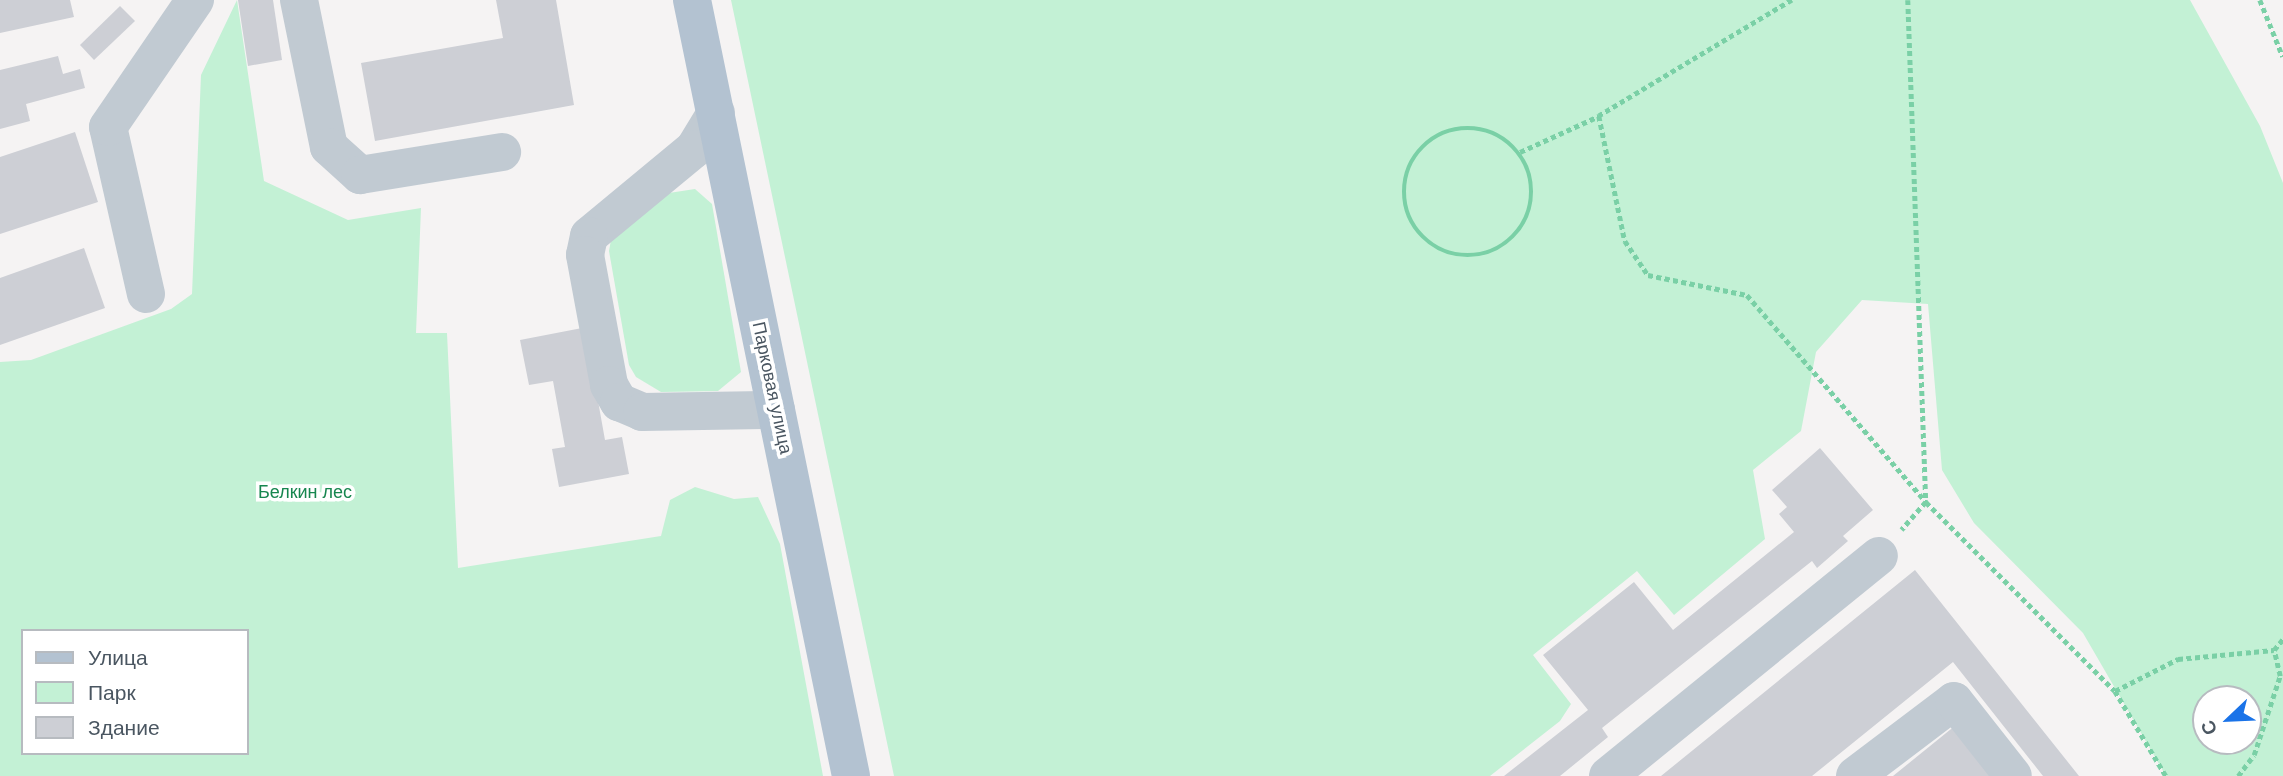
<!DOCTYPE html>
<html>
<head>
<meta charset="utf-8">
<style>
	body { margin:0 }
	#map { position:relative; width:2283px; height:776px; overflow:hidden; background:#f5f3f3; font-family:Helvetica,sans-serif }
	div>[style] { position:absolute }
	.green>* { inset:0; background:#c3f1d5 }
	.building>* { inset:0; background:#cdcfd5 }
	.path>* { height:4.5px; margin-top:-2.25px; transform-origin:0; background:repeating-linear-gradient(90deg,#7ad0a6 0 5px,transparent 0 8.5px) }
	.path>.ring { margin:-2.25px; padding:0; box-sizing:content-box; background:none; border:4.5px solid #7ad0a6; border-radius:50% }
	.minor>* { height:38px; margin:-19px; padding:0 19px; transform-origin:19px; border-radius:19px; background:#c1cad2 }
	.major>* { height:38px; margin:-19px; padding:0 19px; transform-origin:19px; border-radius:19px; background:#b3c2d1 }
	span { translate:-50% -50%; white-space:nowrap; text-align:center; line-height:1.15; -webkit-text-stroke:7px #fff; paint-order:stroke }
	.street-label { font-size:18px; color:#4a5661 }
	.park-label { font-size:18px; color:#17864f }
	.legend { position:absolute; left:21px; top:629px; width:228px; height:126px; box-sizing:border-box; background:#fff; border:2px solid #b7bbc0; margin:0; padding:9px 12px; list-style:none; font-size:21px; color:#4a5661 }
	.legend li { display:flex; align-items:center; gap:14px; height:35px }
	.legend b { width:35px; border:2px solid #b7bbc0 }
	.north { position:absolute; left:2192px; top:685px; width:70px; height:70px; box-sizing:border-box; background:#fff; border:2px solid #b7bbc0; border-radius:50%; rotate:247deg; font-size:19px; font-weight:700; line-height:28px; text-align:center; color:#4a5661 }
	.north::after { content:''; display:block; margin:auto; width:24px; height:32px; background:#1a73e8; clip-path:polygon(50% 0,100% 100%,50% 72%,0 100%) }
</style>
</head>
<body>
<div id="map">
	<div class="green">
		<i style="clip-path:polygon(evenodd,237px 0,264px 181px,348px 220px,421px 208px,416px 333px,447px 333px,458px 568px,661px 536px,670px 500px,695px 487px,734px 499px,758px 497px,780px 544px,823px 776px,0 776px,0 362px,31px 360px,171px 309px,192px 294px,201px 75px,237px 0,23px 631px,247px 631px,247px 753px,23px 753px,23px 631px)"></i>
		<i style="clip-path:polygon(evenodd,731px 0,2190px 0,2260px 126px,2283px 183px,2283px 776px,2166px 776px,2083px 633px,1974px 523px,1942px 470px,1928px 304px,1862px 300px,1816px 352px,1801px 431px,1753px 470px,1765px 539px,1674px 615px,1637px 571px,1533px 655px,1571px 704px,1560px 721px,1490px 776px,894px 776px,731px 0,2206px 699px,2248px 699px,2248px 741px,2206px 741px,2206px 699px)"></i>
		<i style="clip-path:polygon(695px 189px,712px 204px,741px 372px,718px 391px,661px 392px,636px 377px,629px 365px,609px 251px,611px 240px,669px 193px)"></i>
	</div>
	<div class="building">
		<i style="clip-path:polygon(0 0,70px 0,74px 17px,0 33px)"></i>
		<i style="clip-path:polygon(238px 0,273px 0,282px 60px,248px 66px)"></i>
		<i style="clip-path:polygon(496px 0,556px 0,574px 105px,375px 141px,361px 63px,503px 38px)"></i>
		<i style="clip-path:polygon(120px 6px,135px 21px,94px 60px,80px 45px)"></i>
		<i style="clip-path:polygon(58px 56px,63px 74px,80px 69px,85px 88px,26px 104px,30px 121px,0 129px,0 70px)"></i>
		<i style="clip-path:polygon(75px 132px,98px 202px,0 234px,0 157px)"></i>
		<i style="clip-path:polygon(84px 248px,105px 308px,0 345px,0 278px)"></i>
		<i style="clip-path:polygon(608px 323px,593px 373px,605px 440px,622px 437px,629px 474px,559px 487px,552px 449px,565px 447px,553px 381px,529px 385px,520px 340px)"></i>
		<i style="clip-path:polygon(1820px 448px,1873px 510px,1843px 536px,1848px 541px,1817px 568px,1812px 561px,1602px 728px,1608px 737px,1560px 776px,1504px 776px,1588px 710px,1543px 655px,1634px 582px,1673px 630px,1794px 532px,1779px 514px,1787px 507px,1772px 490px)"></i>
		<i style="clip-path:polygon(1915px 570px,2079px 776px,2043px 776px,1953px 662px,1812px 776px,1661px 776px)"></i>
		<i style="clip-path:polygon(1956px 725px,1993px 776px,1893px 776px)"></i>
	</div>
	<div class="path">
		<i style="left:1792px;top:0;width:225px;rotate:149deg"></i>
		<i style="left:1599px;top:116px;width:128px;rotate:78.3deg"></i>
		<i style="left:1625px;top:241px;width:41px;rotate:55.9deg"></i>
		<i style="left:1648px;top:275px;width:101px;rotate:11.4deg"></i>
		<i style="left:1747px;top:295px;width:274px;rotate:49.1deg"></i>
		<i style="left:1926px;top:502px;width:37px;rotate:131deg"></i>
		<i style="left:1908px;top:0;width:502px;rotate:87.95deg"></i>
		<i style="left:1926px;top:502px;width:267px;rotate:45deg"></i>
		<i style="left:2115px;top:691px;width:99px;rotate:59deg"></i>
		<i style="left:2260px;top:0;width:61px;rotate:68deg"></i>
		<i class="ring" style="left:1404px;top:128px;width:123.5px;height:123.5px"></i>
		<i style="left:1520px;top:152px;width:87px;rotate:-24.5deg"></i>
		<i style="left:2115px;top:691px;width:71px;rotate:-26.9deg"></i>
		<i style="left:2178px;top:659px;width:96px;rotate:-5.4deg"></i>
		<i style="left:2274px;top:650px;width:14px;rotate:-51deg"></i>
		<i style="left:2238px;top:776px;width:26px;rotate:-53deg"></i>
		<i style="left:2254px;top:755px;width:83px;rotate:-71.8deg"></i>
		<i style="left:2280px;top:676px;width:27px;rotate:-103deg"></i>
	</div>
	<div class="minor">
		<i style="left:299px;top:0;width:150px;rotate:78.5deg"></i>
		<i style="left:329px;top:147px;width:42px;rotate:42.1deg"></i>
		<i style="left:360px;top:175px;width:144px;rotate:-9.2deg"></i>
		<i style="left:716px;top:113px;width:42px;rotate:121.4deg"></i>
		<i style="left:694px;top:149px;width:136px;rotate:140.4deg"></i>
		<i style="left:589px;top:236px;width:19px;rotate:102deg"></i>
		<i style="left:585px;top:255px;width:132px;rotate:79.5deg"></i>
		<i style="left:609px;top:385px;width:20px;rotate:60deg"></i>
		<i style="left:619px;top:402px;width:25px;rotate:23deg"></i>
		<i style="left:642px;top:412px;width:134px;rotate:-0.9deg"></i>
		<i style="left:146px;top:294px;width:171px;rotate:-102.8deg"></i>
		<i style="left:108px;top:127px;width:154px;rotate:-55.6deg"></i>
		<i style="left:1608px;top:776px;width:349px;rotate:-39.1deg"></i>
		<i style="left:1855px;top:776px;width:124px;rotate:-37.1deg"></i>
		<i style="left:1954px;top:701px;width:95px;rotate:51.8deg"></i>
	</div>
	<div class="major">
		<i style="left:692px;top:0;width:792px;rotate:78.42deg"></i>
	</div>
	<div class="street-label">
		<span style="left:772px;top:388px;rotate:78deg">Парковая улица</span>
	</div>
	<div class="park-label">
		<span style="left:305px;top:492px">Белкин лес</span>
	</div>
	<ul class="legend">
	<li><b style="height:9px;background:#b3c2d1"></b>Улица</li>
	<li><b style="height:19px;background:#c3f1d5"></b>Парк</li>
	<li><b style="height:19px;background:#cdcfd5"></b>Здание</li>
	</ul>
	<div class="north">С</div>
</div>
</body>
</html>
